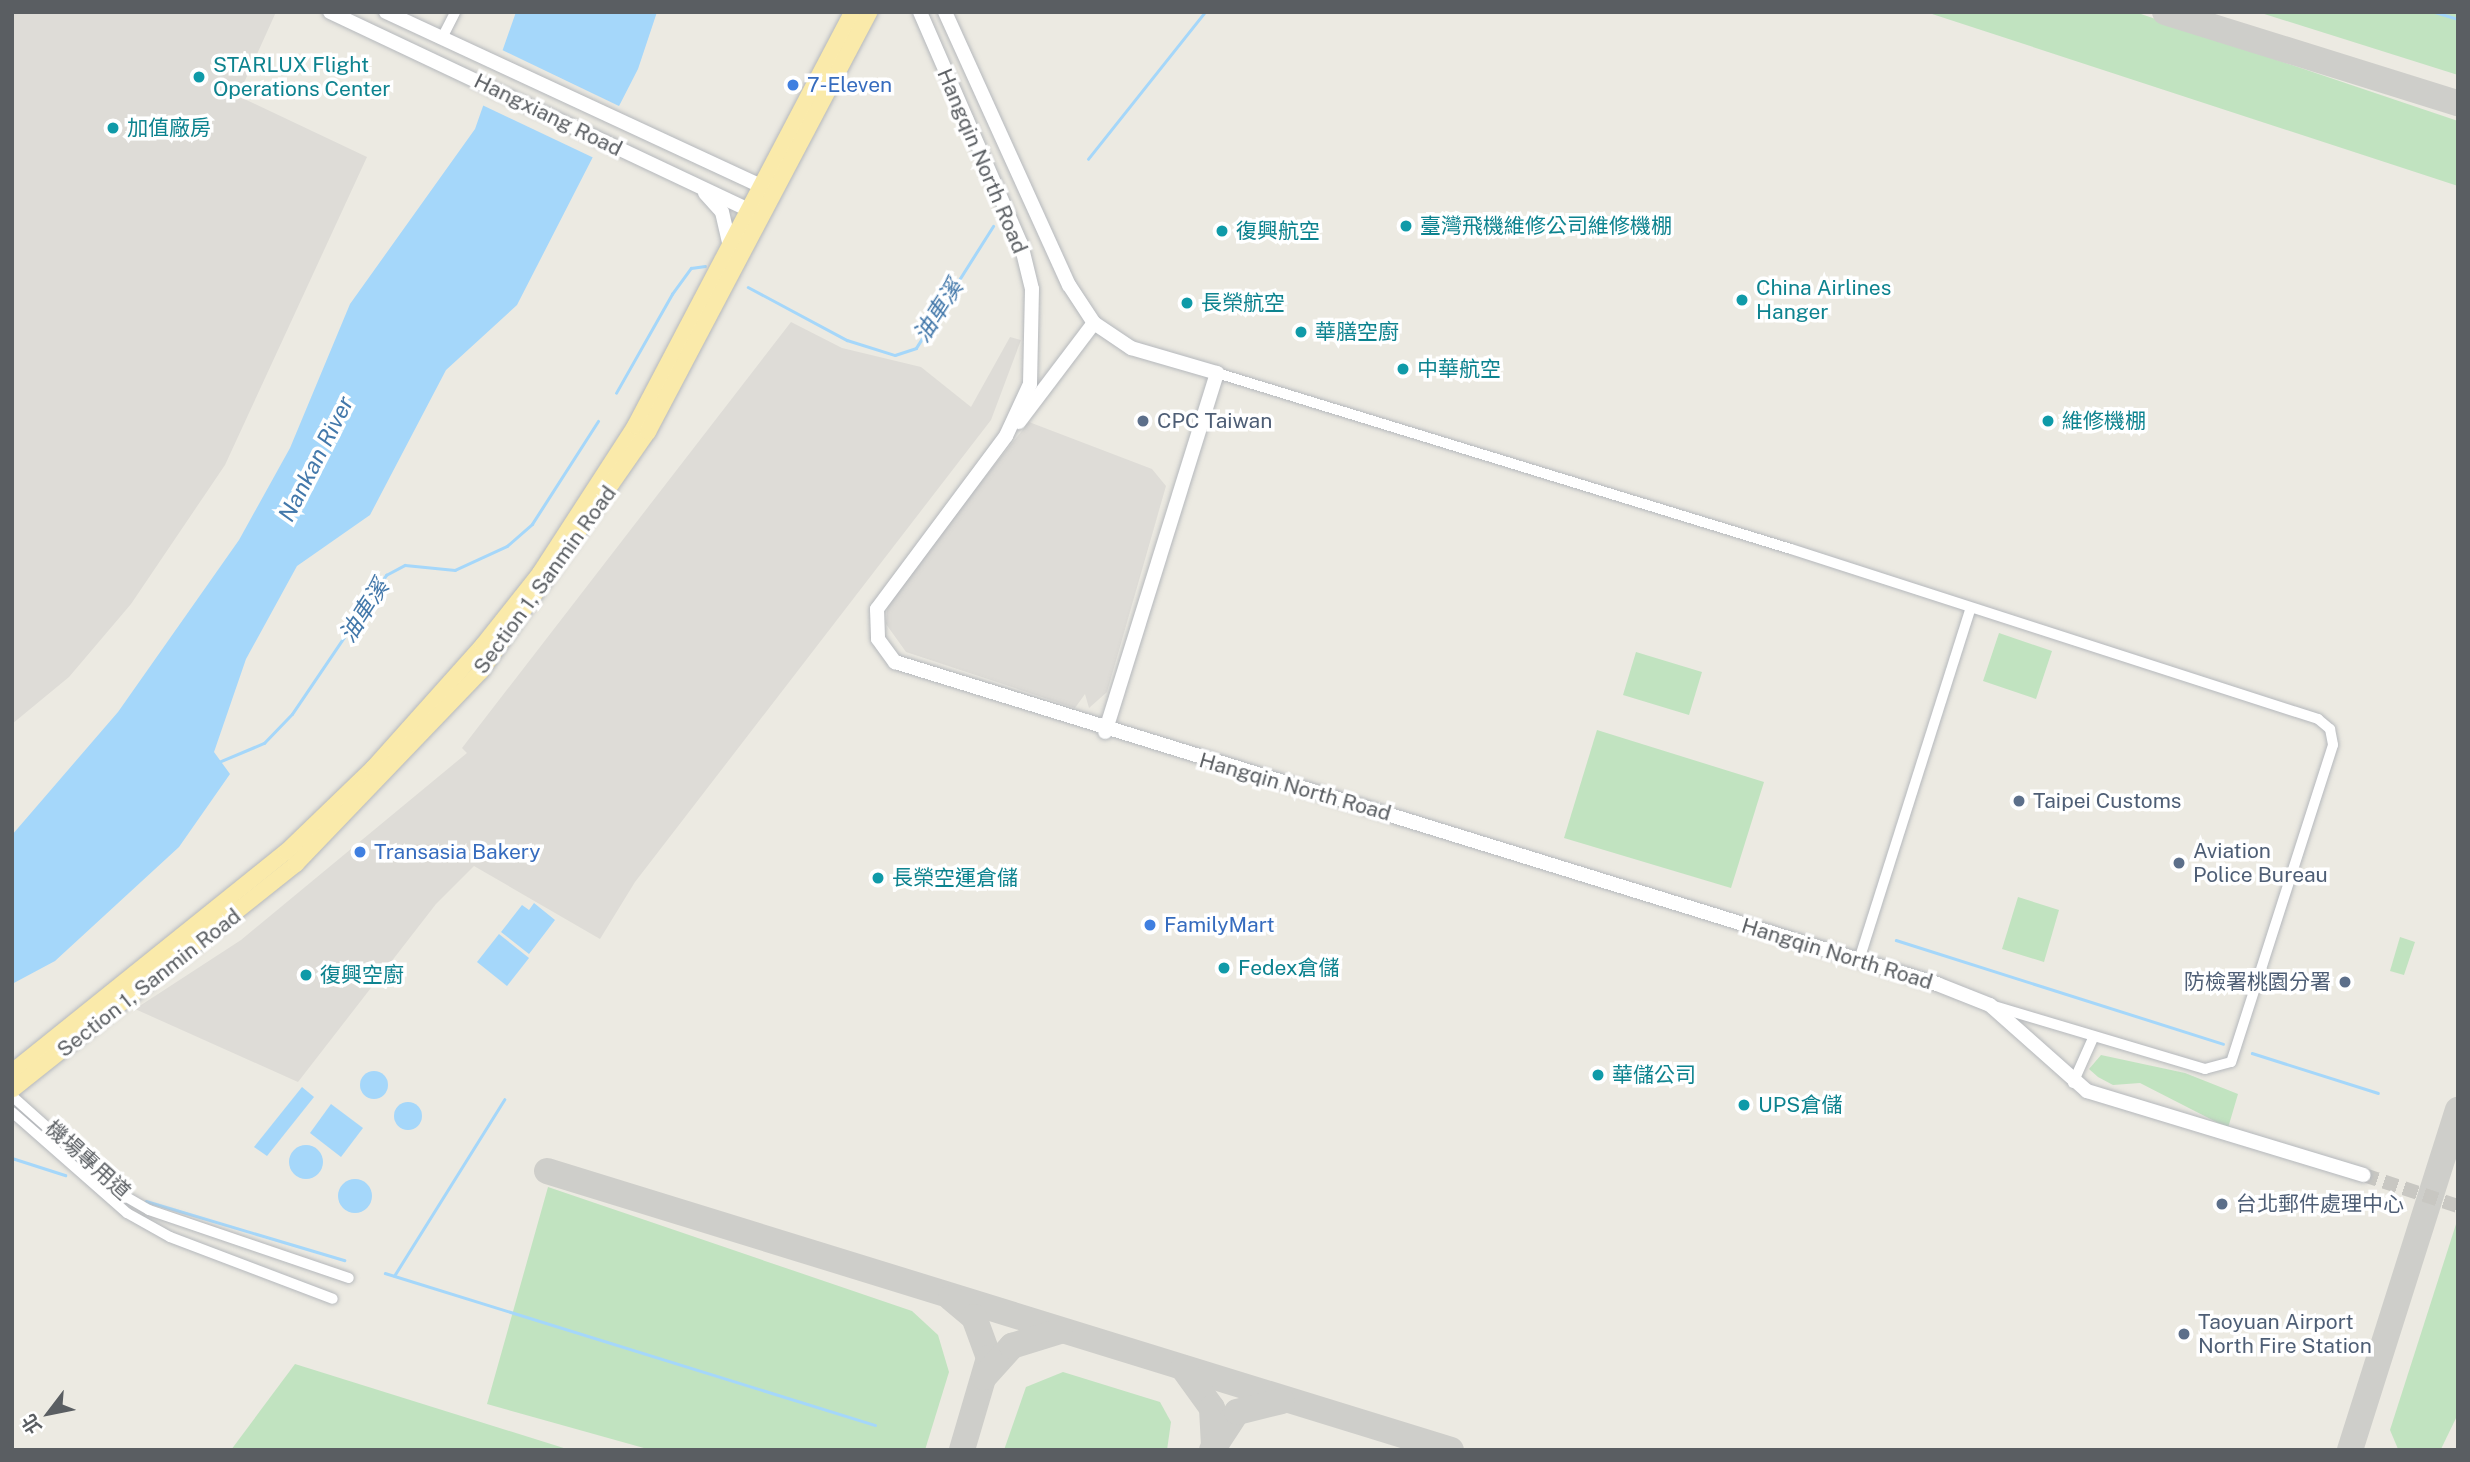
<!DOCTYPE html>
<html>
<head>
<meta charset="utf-8">
<style>
	body { margin:0 }
	#map { position:relative; width:2470px; height:1462px; overflow:hidden; background:#eceae2; font-family:"Public Sans","Noto Sans TC",sans-serif }
	div>[style] { position:absolute }
	.industrial>* { inset:0; background:#dedcd7 }
	.green>* { inset:0; background:#c1e3c0 }
	.water>* { inset:0; background:#a5d7fa }
	.round { border-radius:50% }
	.pier>* { inset:0; background:#eceae2 }
	.stream>* { height:2.5px; margin:-1.25px; padding:0 1.25px; transform-origin:1.25px; border-radius:1.25px; background:#a5d7fa }
	.taxiway>* { height:26px; margin:-13px; padding:0 13px; transform-origin:13px; border-radius:13px; background:#cececa }
	.secondary-tunnel>* { height:14px; margin-top:-7px; transform-origin:0; background:repeating-linear-gradient(90deg,#c8c7c2 0 14px,transparent 0 21px) }
	.roads { filter:drop-shadow(0 0 2px #b5b8bc) drop-shadow(0 0 2px #b5b8bc) }
	.street>* { height:10px; margin:-5px; padding:0 5px; transform-origin:5px; border-radius:5px; background:#fff }
	.secondary>* { height:14px; margin:-7px; padding:0 7px; transform-origin:7px; border-radius:7px; background:#fff }
	.primary>* { height:16px; margin:-8px; padding:0 8px; transform-origin:8px; border-radius:8px; background:#faeaaa }
	.dots>* { width:19px; height:19px; translate:-50% -50%; box-sizing:border-box; border:4px solid #fff; border-radius:50% }
	span { translate:-50% -50%; white-space:nowrap; text-align:center; line-height:1.15; -webkit-text-stroke:7px #fff; paint-order:stroke }
	.culture-label { font-size:21px; color:#0d838f }
	.left { translate:0 -50%; text-align:left }
	.shop-label { font-size:21px; color:#366cbe }
	.street-label { font-size:21px; color:#5a5e62 }
	.service-label { font-size:21px; color:#4e5e75 }
	.right { translate:-100% -50%; text-align:right }
	.water-label { font-size:23px; color:#4378aa; font-style:italic }
	.frame { position:absolute; inset:0; border:14px solid #5a5e62; pointer-events:none }
	.north { position:absolute; left:14px; top:1378px; width:70px; height:70px; -webkit-text-stroke:5px #fff; paint-order:stroke; rotate:238deg; font-size:19px; font-weight:700; line-height:28px; text-align:center; color:#5a5e62 }
	.north::after { content:''; display:block; margin:auto; width:24px; height:32px; background:#5a5e62; clip-path:polygon(50% 0,100% 100%,50% 72%,0 100%) }
</style>
</head>
<body>
<div id="map">
	<div class="industrial">
		<i style="clip-path:polygon(12px 12px,276px 12px,238px 96px,367px 157px,225px 465px,131px 604px,69px 677px,12px 724px)"></i>
		<i style="clip-path:polygon(791px 322px,842px 348px,921px 367px,971px 407px,1010px 337px,1021px 340px,991px 420px,635px 882px,600px 939px,474px 866px,436px 904px,298px 1082px,135px 1009px,241px 940px,467px 753px,462px 748px)"></i>
		<i style="clip-path:polygon(1029px 422px,1152px 469px,1166px 486px,1107px 692px,1089px 708px,1085px 694px,1075px 708px,906px 652px,886px 624px,888px 598px)"></i>
	</div>
	<div class="green">
		<i style="clip-path:polygon(1926px 12px,2135px 12px,2458px 121px,2458px 186px)"></i>
		<i style="clip-path:polygon(2258px 12px,2458px 12px,2458px 75px)"></i>
		<i style="clip-path:polygon(1999px 633px,2052px 651px,2036px 699px,1983px 681px)"></i>
		<i style="clip-path:polygon(1636px 652px,1702px 672px,1689px 715px,1623px 695px)"></i>
		<i style="clip-path:polygon(1597px 730px,1764px 782px,1731px 888px,1564px 838px)"></i>
		<i style="clip-path:polygon(2018px 897px,2059px 910px,2044px 962px,2002px 949px)"></i>
		<i style="clip-path:polygon(2400px 937px,2415px 942px,2404px 975px,2390px 971px)"></i>
		<i style="clip-path:polygon(2101px 1055px,2185px 1073px,2238px 1094px,2228px 1128px,2140px 1083px,2113px 1085px,2098px 1077px,2089px 1069px)"></i>
		<i style="clip-path:polygon(548px 1187px,912px 1311px,938px 1335px,949px 1372px,925px 1450px,651px 1450px,487px 1404px)"></i>
		<i style="clip-path:polygon(2458px 1218px,2458px 1414px,2441px 1449px,2398px 1449px,2390px 1430px)"></i>
		<i style="clip-path:polygon(295px 1364px,570px 1450px,231px 1450px)"></i>
		<i style="clip-path:polygon(1063px 1372px,1160px 1402px,1171px 1422px,1167px 1450px,1004px 1450px,1026px 1387px)"></i>
	</div>
	<div class="water">
		<i style="clip-path:polygon(516px 12px,657px 12px,638px 69px,517px 305px,446px 370px,370px 515px,297px 566px,246px 659px,214px 752px,230px 774px,179px 847px,55px 961px,12px 984px,12px 835px,118px 712px,239px 540px,290px 448px,350px 304px,475px 129px)"></i>
		<i style="clip-path:polygon(534px 903px,555px 920px,529px 954px,501px 932px,522px 905px,529px 910px)"></i>
		<i style="clip-path:polygon(499px 934px,529px 958px,507px 986px,477px 962px)"></i>
		<i class="round" style="left:360px;top:1071px;width:28px;height:28px"></i>
		<i style="clip-path:polygon(302px 1087px,314px 1097px,267px 1156px,254px 1147px)"></i>
		<i class="round" style="left:394px;top:1102px;width:28px;height:28px"></i>
		<i style="clip-path:polygon(331px 1104px,363px 1128px,341px 1157px,310px 1133px)"></i>
		<i class="round" style="left:289px;top:1145px;width:34px;height:34px"></i>
		<i class="round" style="left:338px;top:1179px;width:34px;height:34px"></i>
	</div>
	<div class="pier">
		<i style="clip-path:polygon(500px 49px,621px 107px,594px 158px,480px 104px)"></i>
	</div>
	<div class="stream">
		<i style="left:2435px;top:12px;width:24px;rotate:17deg"></i>
		<i style="left:1088px;top:159px;width:188px;rotate:-51.5deg"></i>
		<i style="left:748px;top:287px;width:112px;rotate:28.2deg"></i>
		<i style="left:847px;top:340px;width:50px;rotate:17.4deg"></i>
		<i style="left:895px;top:355px;width:22px;rotate:-18deg"></i>
		<i style="left:916px;top:348px;width:144px;rotate:-57.7deg"></i>
		<i style="left:616px;top:393px;width:114px;rotate:-60.5deg"></i>
		<i style="left:672px;top:294px;width:32px;rotate:-54deg"></i>
		<i style="left:691px;top:268px;width:14px;rotate:-8deg"></i>
		<i style="left:219px;top:762px;width:49px;rotate:-22.9deg"></i>
		<i style="left:264px;top:743px;width:40px;rotate:-46deg"></i>
		<i style="left:292px;top:714px;width:168px;rotate:-55.9deg"></i>
		<i style="left:386px;top:575px;width:21px;rotate:-28deg"></i>
		<i style="left:405px;top:565px;width:50px;rotate:5.7deg"></i>
		<i style="left:455px;top:570px;width:57px;rotate:-24.8deg"></i>
		<i style="left:507px;top:546px;width:33px;rotate:-41deg"></i>
		<i style="left:532px;top:524px;width:122px;rotate:-57.3deg"></i>
		<i style="left:1896px;top:940px;width:343px;rotate:17.6deg"></i>
		<i style="left:2252px;top:1053px;width:132px;rotate:17.6deg"></i>
		<i style="left:12px;top:1158px;width:56px;rotate:17.8deg"></i>
		<i style="left:146px;top:1201px;width:207px;rotate:16.6deg"></i>
		<i style="left:385px;top:1273px;width:513px;rotate:17.23deg"></i>
		<i style="left:394px;top:1276px;width:208px;rotate:-58deg"></i>
	</div>
	<div class="taxiway">
		<i style="left:2165px;top:12px;width:307px;rotate:17.3deg"></i>
		<i style="left:547px;top:1171px;width:946px;rotate:17.15deg"></i>
		<i style="left:951px;top:1298px;width:30px;rotate:40deg"></i>
		<i style="left:974px;top:1317px;width:44px;rotate:69.9deg"></i>
		<i style="left:989px;top:1358px;width:96px;rotate:106.4deg"></i>
		<i style="left:1183px;top:1368px;width:49px;rotate:54.1deg"></i>
		<i style="left:1212px;top:1408px;width:34px;rotate:87deg"></i>
		<i style="left:984px;top:1377px;width:42px;rotate:-47.9deg"></i>
		<i style="left:1012px;top:1346px;width:50px;rotate:-17.4deg"></i>
		<i style="left:1212px;top:1450px;width:45px;rotate:-56.7deg"></i>
		<i style="left:1237px;top:1412px;width:46px;rotate:-13.7deg"></i>
		<i style="left:2350px;top:1450px;width:357px;rotate:-72.4deg"></i>
	</div>
	<div class="secondary-tunnel">
		<i style="left:2364px;top:1175px;width:99px;rotate:18.3deg"></i>
	</div>
	<div class="roads">
		<div class="street">
			<i style="left:442px;top:38px;width:29px;rotate:-63deg"></i>
			<i style="left:1217px;top:373px;width:600px;rotate:17.05deg"></i>
			<i style="left:1791px;top:549px;width:554px;rotate:17.88deg"></i>
			<i style="left:2318px;top:719px;width:16px;rotate:40deg"></i>
			<i style="left:2330px;top:729px;width:16px;rotate:79deg"></i>
			<i style="left:2333px;top:745px;width:333px;rotate:107.8deg"></i>
			<i style="left:2231px;top:1062px;width:27px;rotate:165deg"></i>
			<i style="left:2205px;top:1069px;width:220px;rotate:-163.4deg"></i>
			<i style="left:1859px;top:960px;width:367px;rotate:-72.4deg"></i>
			<i style="left:2073px;top:1083px;width:49px;rotate:-66deg"></i>
			<i style="left:12px;top:1096px;width:149px;rotate:41.7deg"></i>
			<i style="left:123px;top:1195px;width:30px;rotate:30deg"></i>
			<i style="left:149px;top:1210px;width:211px;rotate:18.8deg"></i>
			<i style="left:12px;top:1112px;width:153px;rotate:41.3deg"></i>
			<i style="left:127px;top:1213px;width:49px;rotate:29.2deg"></i>
			<i style="left:170px;top:1237px;width:174px;rotate:20.8deg"></i>
		</div>
		<div class="secondary">
			<i style="left:330px;top:12px;width:471px;rotate:25.3deg"></i>
			<i style="left:386px;top:12px;width:422px;rotate:24.9deg"></i>
			<i style="left:920px;top:12px;width:253px;rotate:66.5deg"></i>
			<i style="left:1021px;top:244px;width:46px;rotate:76.3deg"></i>
			<i style="left:1032px;top:289px;width:95px;rotate:91.2deg"></i>
			<i style="left:1030px;top:384px;width:57px;rotate:114.8deg"></i>
			<i style="left:1006px;top:436px;width:216px;rotate:126.7deg"></i>
			<i style="left:877px;top:609px;width:30px;rotate:88deg"></i>
			<i style="left:878px;top:639px;width:29px;rotate:54deg"></i>
			<i style="left:895px;top:662px;width:1091px;rotate:17.17deg"></i>
			<i style="left:1937px;top:984px;width:57px;rotate:21.6deg"></i>
			<i style="left:1990px;top:1005px;width:130px;rotate:41.6deg"></i>
			<i style="left:2087px;top:1091px;width:289px;rotate:16.9deg"></i>
			<i style="left:945px;top:12px;width:300px;rotate:65.6deg"></i>
			<i style="left:1069px;top:285px;width:45px;rotate:56.7deg"></i>
			<i style="left:1094px;top:323px;width:45px;rotate:34deg"></i>
			<i style="left:1131px;top:348px;width:90px;rotate:16.2deg"></i>
			<i style="left:1217px;top:373px;width:376px;rotate:107.3deg"></i>
			<i style="left:705px;top:193px;width:25px;rotate:48deg"></i>
			<i style="left:722px;top:212px;width:35px;rotate:77deg"></i>
			<i style="left:1019px;top:422px;width:124px;rotate:-52.9deg"></i>
		</div>
		<div class="primary">
			<i style="left:12px;top:1072px;width:351px;rotate:-38.8deg"></i>
			<i style="left:286px;top:852px;width:121px;rotate:-44deg"></i>
			<i style="left:373px;top:768px;width:165px;rotate:-48.2deg"></i>
			<i style="left:483px;top:645px;width:92px;rotate:-51.6deg"></i>
			<i style="left:540px;top:573px;width:175px;rotate:-57.1deg"></i>
			<i style="left:635px;top:426px;width:467px;rotate:-62.3deg"></i>
			<i style="left:13px;top:1089px;width:362px;rotate:-38.5deg"></i>
			<i style="left:296px;top:864px;width:267px;rotate:-46.2deg"></i>
			<i style="left:481px;top:671px;width:292px;rotate:-55.1deg"></i>
			<i style="left:648px;top:432px;width:475px;rotate:-62.2deg"></i>
		</div>
	</div>
	<div class="dots">
		<i style="left:199px;top:77px;background:#0f9aa8"></i>
		<i style="left:793px;top:85px;background:#3f7fe0"></i>
		<i style="left:113px;top:128px;background:#0f9aa8"></i>
		<i style="left:1406px;top:226px;background:#0f9aa8"></i>
		<i style="left:1222px;top:231px;background:#0f9aa8"></i>
		<i style="left:1742px;top:300px;background:#0f9aa8"></i>
		<i style="left:1187px;top:303px;background:#0f9aa8"></i>
		<i style="left:1301px;top:332px;background:#0f9aa8"></i>
		<i style="left:1403px;top:369px;background:#0f9aa8"></i>
		<i style="left:1143px;top:421px;background:#5c6f8a"></i>
		<i style="left:2048px;top:421px;background:#0f9aa8"></i>
		<i style="left:2019px;top:801px;background:#5c6f8a"></i>
		<i style="left:360px;top:852px;background:#3f7fe0"></i>
		<i style="left:2179px;top:863px;background:#5c6f8a"></i>
		<i style="left:878px;top:878px;background:#0f9aa8"></i>
		<i style="left:1150px;top:925px;background:#3f7fe0"></i>
		<i style="left:1224px;top:968px;background:#0f9aa8"></i>
		<i style="left:306px;top:975px;background:#0f9aa8"></i>
		<i style="left:2345px;top:982px;background:#5c6f8a"></i>
		<i style="left:1598px;top:1075px;background:#0f9aa8"></i>
		<i style="left:1744px;top:1105px;background:#0f9aa8"></i>
		<i style="left:2222px;top:1204px;background:#5c6f8a"></i>
		<i style="left:2184px;top:1334px;background:#5c6f8a"></i>
	</div>
	<div class="culture-label">
		<span class="left" style="left:213px;top:77px">STARLUX Flight<br>Operations Center</span>
		<span class="left" style="left:127px;top:128px">加值廠房</span>
		<span class="left" style="left:1420px;top:226px">臺灣飛機維修公司維修機棚</span>
		<span class="left" style="left:1236px;top:231px">復興航空</span>
		<span class="left" style="left:1756px;top:300px">China Airlines<br>Hanger</span>
		<span class="left" style="left:1201px;top:303px">長榮航空</span>
		<span class="left" style="left:1315px;top:332px">華膳空廚</span>
		<span class="left" style="left:1417px;top:369px">中華航空</span>
		<span class="left" style="left:2062px;top:421px">維修機棚</span>
		<span class="left" style="left:892px;top:878px">長榮空運倉儲</span>
		<span class="left" style="left:1238px;top:968px">Fedex倉儲</span>
		<span class="left" style="left:320px;top:975px">復興空廚</span>
		<span class="left" style="left:1612px;top:1075px">華儲公司</span>
		<span class="left" style="left:1758px;top:1105px">UPS倉儲</span>
	</div>
	<div class="shop-label">
		<span class="left" style="left:807px;top:85px">7-Eleven</span>
		<span class="left" style="left:374px;top:852px">Transasia Bakery</span>
		<span class="left" style="left:1164px;top:925px">FamilyMart</span>
	</div>
	<div class="street-label">
		<span style="left:548px;top:115px;rotate:26deg">Hangxiang Road</span>
		<span style="left:982px;top:161px;rotate:67deg">Hangqin North Road</span>
		<span style="left:545px;top:580px;rotate:-54deg">Section 1, Sanmin Road</span>
		<span style="left:1295px;top:787px;rotate:16deg">Hangqin North Road</span>
		<span style="left:1837px;top:954px;rotate:17deg">Hangqin North Road</span>
		<span style="left:149px;top:983px;rotate:-38deg">Section 1, Sanmin Road</span>
		<span style="left:88px;top:1160px;rotate:42deg">機場專用道</span>
	</div>
	<div class="service-label">
		<span class="left" style="left:1157px;top:421px">CPC Taiwan</span>
		<span class="left" style="left:2033px;top:801px">Taipei Customs</span>
		<span class="left" style="left:2193px;top:863px">Aviation<br>Police Bureau</span>
		<span class="right" style="left:2331px;top:982px">防檢署桃園分署</span>
		<span class="left" style="left:2236px;top:1204px">台北郵件處理中心</span>
		<span class="left" style="left:2198px;top:1334px">Taoyuan Airport<br>North Fire Station</span>
	</div>
	<div class="water-label">
		<span style="left:938px;top:311px;rotate:-57deg">油車溪</span>
		<span style="left:316px;top:459px;rotate:-63deg">Nankan River</span>
		<span style="left:364px;top:611px;rotate:-57deg">油車溪</span>
	</div>
	<div class="frame"></div>
	<div class="north">北</div>
</div>
</body>
</html>
